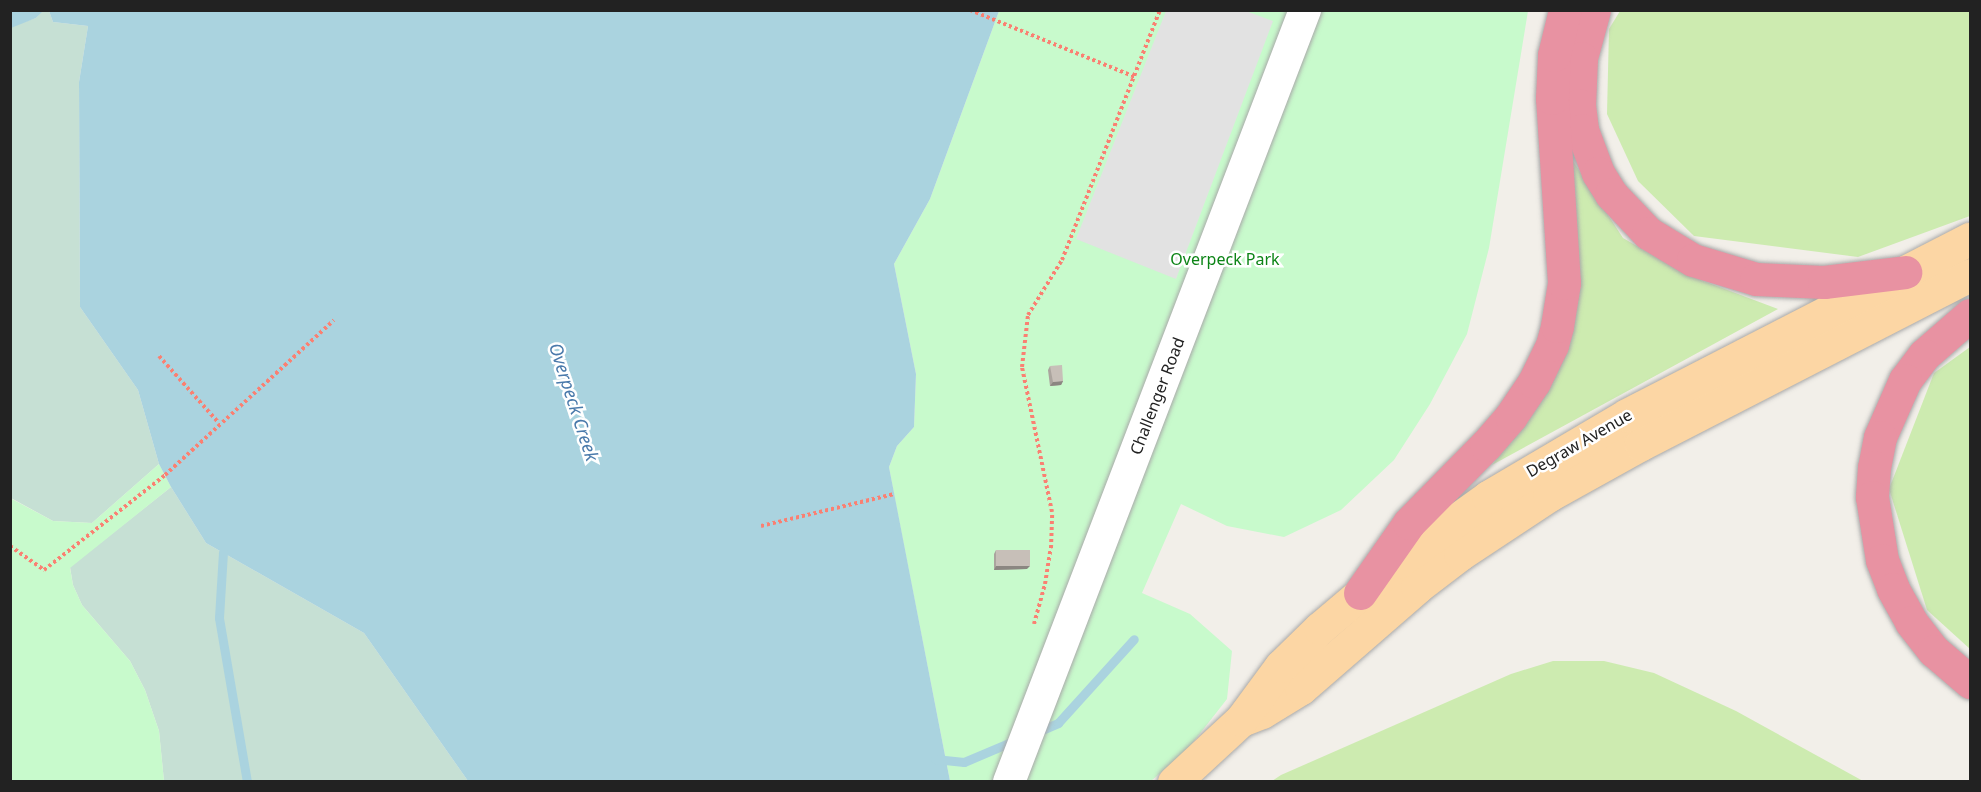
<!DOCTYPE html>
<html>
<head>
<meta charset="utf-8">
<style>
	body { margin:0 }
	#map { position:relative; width:1981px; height:792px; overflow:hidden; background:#f2efe9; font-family:"Noto Sans",sans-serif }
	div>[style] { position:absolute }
	.grass>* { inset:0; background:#cdebb0 }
	.wetland>* { inset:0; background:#c6e0d4 }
	.park>* { inset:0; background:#c8facc }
	.parking>* { inset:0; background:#e2e2e2 }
	.water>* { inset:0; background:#aad3df }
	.stream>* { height:9px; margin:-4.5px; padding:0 4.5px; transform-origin:4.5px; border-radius:4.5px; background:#aad3df }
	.path>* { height:4px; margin-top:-2px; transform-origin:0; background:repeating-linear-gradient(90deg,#fa8072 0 3px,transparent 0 6px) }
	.roads { filter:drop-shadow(0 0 2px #a9a9a9) drop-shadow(0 0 2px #a9a9a9) }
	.minor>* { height:32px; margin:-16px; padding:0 16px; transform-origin:16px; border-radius:16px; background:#fff }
	.major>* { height:33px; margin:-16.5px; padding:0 16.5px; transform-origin:16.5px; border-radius:16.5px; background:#fcd6a4 }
	.highway>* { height:33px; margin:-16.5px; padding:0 16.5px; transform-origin:16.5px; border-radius:16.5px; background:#e892a2 }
	.wall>* { inset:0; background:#aba49e }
	.shaded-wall>* { inset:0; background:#8b8681 }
	.building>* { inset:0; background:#c7bfb8 }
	span { translate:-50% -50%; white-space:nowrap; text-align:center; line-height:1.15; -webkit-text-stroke:5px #fff; paint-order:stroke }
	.park-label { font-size:16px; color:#0c8416 }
	.street-label { font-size:16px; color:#222 }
	.water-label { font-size:18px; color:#4a7aab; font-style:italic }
	.frame { position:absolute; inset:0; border:12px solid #222; pointer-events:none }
</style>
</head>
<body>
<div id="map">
	<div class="grass">
		<i style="clip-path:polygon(1620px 11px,1970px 11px,1970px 216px,1858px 257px,1694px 236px,1638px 181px,1607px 114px,1609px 29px)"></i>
		<i style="clip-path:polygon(1569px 155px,1623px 238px,1685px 274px,1778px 309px,1492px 465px,1559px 369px)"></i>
		<i style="clip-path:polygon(1970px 347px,1970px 649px,1927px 610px,1889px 489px,1934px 373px)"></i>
		<i style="clip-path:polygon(1553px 661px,1604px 661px,1654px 673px,1736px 711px,1863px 781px,1272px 781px,1281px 775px,1511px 674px)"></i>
	</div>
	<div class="wetland">
		<i style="clip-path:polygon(43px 10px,49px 11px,53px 22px,88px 26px,79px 82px,80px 307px,138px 390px,159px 464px,92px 523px,53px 521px,11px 498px,10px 27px,36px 18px)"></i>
		<i style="clip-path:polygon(171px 487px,206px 543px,364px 633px,468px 781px,164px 781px,159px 731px,145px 690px,130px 661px,82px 605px,73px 585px,70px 567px)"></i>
	</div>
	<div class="park">
		<i style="clip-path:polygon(999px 11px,1528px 11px,1489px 248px,1467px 334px,1430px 404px,1394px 460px,1341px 510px,1284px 537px,1227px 526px,1181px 504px,1142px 593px,1190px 614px,1232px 651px,1227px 699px,1187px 750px,1151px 781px,950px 781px,894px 494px,889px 467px,897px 446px,914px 427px,916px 374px,894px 264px,930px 199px)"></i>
		<i style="clip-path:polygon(159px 464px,171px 487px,70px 568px,73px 585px,82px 605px,130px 661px,145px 690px,159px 731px,164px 781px,11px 781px,10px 498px,53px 521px,92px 523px)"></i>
	</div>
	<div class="parking">
		<i style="clip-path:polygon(1166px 11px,1246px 11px,1273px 21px,1176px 279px,1076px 239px)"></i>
	</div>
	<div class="water">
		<i style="clip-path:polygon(11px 10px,43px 10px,43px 11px,36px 18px,11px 28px)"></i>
		<i style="clip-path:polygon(49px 11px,999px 11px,930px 199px,894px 264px,916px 374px,914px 427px,897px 446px,889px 467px,950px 781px,468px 781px,364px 633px,206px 543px,171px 487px,159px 464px,138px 390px,80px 307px,79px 82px,88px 26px,53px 22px)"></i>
	</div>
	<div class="stream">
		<i style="left:223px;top:552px;width:66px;rotate:93.5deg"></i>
		<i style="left:219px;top:618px;width:166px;rotate:80.3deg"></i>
		<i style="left:1037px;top:732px;width:23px;rotate:-23deg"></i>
		<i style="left:1058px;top:723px;width:113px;rotate:-47.9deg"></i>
		<i style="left:935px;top:759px;width:29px;rotate:6deg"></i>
		<i style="left:964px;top:762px;width:56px;rotate:-22.9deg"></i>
	</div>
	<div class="path">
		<i style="left:970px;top:10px;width:178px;rotate:22.1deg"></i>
		<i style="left:159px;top:356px;width:90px;rotate:48.2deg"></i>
		<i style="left:761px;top:526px;width:137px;rotate:-13.5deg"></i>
		<i style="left:10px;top:546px;width:42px;rotate:35.2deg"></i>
		<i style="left:44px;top:570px;width:154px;rotate:-38.1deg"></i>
		<i style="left:165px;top:475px;width:229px;rotate:-42.5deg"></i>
		<i style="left:1034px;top:624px;width:41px;rotate:-74.6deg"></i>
		<i style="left:1045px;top:584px;width:36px;rotate:-81deg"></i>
		<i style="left:1051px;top:548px;width:36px;rotate:-88deg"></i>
		<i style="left:1052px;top:512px;width:148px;rotate:-101.7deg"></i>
		<i style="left:1022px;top:367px;width:52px;rotate:-83.4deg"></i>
		<i style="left:1028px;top:315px;width:65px;rotate:-58.3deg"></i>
		<i style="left:1062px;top:260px;width:269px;rotate:-68.6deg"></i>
	</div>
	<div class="roads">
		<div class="minor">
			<i style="left:1009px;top:782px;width:827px;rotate:-69.02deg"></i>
		</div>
		<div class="major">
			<i style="left:1241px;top:720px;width:22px;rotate:-21deg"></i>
			<i style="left:1262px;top:712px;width:46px;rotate:-31.6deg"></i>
			<i style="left:1301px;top:688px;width:154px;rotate:-41deg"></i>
			<i style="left:1417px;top:587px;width:54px;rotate:-37.5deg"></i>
			<i style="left:1460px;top:554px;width:107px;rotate:-33.5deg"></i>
			<i style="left:1549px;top:495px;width:105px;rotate:-29deg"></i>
			<i style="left:1641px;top:444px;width:370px;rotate:-27.2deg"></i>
			<i style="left:1174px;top:782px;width:91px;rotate:-42.8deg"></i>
			<i style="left:1241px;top:720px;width:67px;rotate:-53.5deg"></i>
			<i style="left:1281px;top:666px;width:54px;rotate:-44.3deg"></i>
			<i style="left:1320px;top:628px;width:102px;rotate:-40.2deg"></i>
			<i style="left:1398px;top:562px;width:111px;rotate:-35.8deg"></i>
			<i style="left:1488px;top:497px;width:161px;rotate:-30.5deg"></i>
			<i style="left:1627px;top:415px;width:386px;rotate:-27.2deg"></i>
		</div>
		<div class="highway">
			<i style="left:1594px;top:10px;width:50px;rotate:105.2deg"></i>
			<i style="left:1581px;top:58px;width:47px;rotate:92.4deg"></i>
			<i style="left:1579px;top:105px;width:25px;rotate:83deg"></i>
			<i style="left:1582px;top:130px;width:46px;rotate:69.6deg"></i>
			<i style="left:1598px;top:173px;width:25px;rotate:58deg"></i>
			<i style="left:1611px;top:194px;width:54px;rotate:46.5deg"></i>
			<i style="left:1648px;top:233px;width:52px;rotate:31deg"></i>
			<i style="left:1693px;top:260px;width:66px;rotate:16.8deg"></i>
			<i style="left:1756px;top:279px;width:68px;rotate:2.5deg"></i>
			<i style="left:1824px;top:282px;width:82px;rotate:-7deg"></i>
			<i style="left:1970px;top:315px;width:61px;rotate:139deg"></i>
			<i style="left:1924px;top:355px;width:31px;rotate:127deg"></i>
			<i style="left:1905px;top:380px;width:62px;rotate:113.7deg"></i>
			<i style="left:1880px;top:437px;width:31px;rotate:101deg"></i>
			<i style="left:1874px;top:467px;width:30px;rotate:94deg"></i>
			<i style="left:1872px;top:497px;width:64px;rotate:81deg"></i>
			<i style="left:1882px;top:560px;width:31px;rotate:69deg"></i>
			<i style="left:1893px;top:589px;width:38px;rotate:61deg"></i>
			<i style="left:1911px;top:622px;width:37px;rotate:52deg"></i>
			<i style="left:1934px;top:651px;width:48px;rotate:40.7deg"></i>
			<i style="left:1360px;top:593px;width:85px;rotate:-55deg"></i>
			<i style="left:1409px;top:523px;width:110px;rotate:-45.4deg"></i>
			<i style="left:1486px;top:445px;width:38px;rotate:-49deg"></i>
			<i style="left:1511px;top:416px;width:41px;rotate:-55.9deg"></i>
			<i style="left:1534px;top:382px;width:41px;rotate:-64.1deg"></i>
			<i style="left:1552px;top:345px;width:20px;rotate:-75deg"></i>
			<i style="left:1557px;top:326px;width:44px;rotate:-80.8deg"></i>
			<i style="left:1564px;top:283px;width:185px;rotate:-93.7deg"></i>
			<i style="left:1552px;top:98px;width:43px;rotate:-87.3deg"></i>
			<i style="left:1554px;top:55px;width:46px;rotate:-76.3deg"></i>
		</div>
	</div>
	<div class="wall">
		<i style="clip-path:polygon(1050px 366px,1063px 381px,1061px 385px,1050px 386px,1048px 370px)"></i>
		<i style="clip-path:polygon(996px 550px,1027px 569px,994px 570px,994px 554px)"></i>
	</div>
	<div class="shaded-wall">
		<i style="clip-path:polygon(1063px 381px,1061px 385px,1050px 386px,1053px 382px)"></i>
		<i style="clip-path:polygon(996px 566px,1030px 566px,1027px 569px,994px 570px)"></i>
	</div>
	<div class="building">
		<i style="clip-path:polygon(1062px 365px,1063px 381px,1053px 382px,1050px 366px)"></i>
		<i style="clip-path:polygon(996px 550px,1030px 550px,1030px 566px,996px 566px)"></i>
	</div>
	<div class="park-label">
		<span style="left:1225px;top:259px">Overpeck Park</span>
	</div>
	<div class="street-label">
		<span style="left:1157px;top:396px;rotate:-69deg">Challenger Road</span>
		<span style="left:1579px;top:443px;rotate:-30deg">Degraw Avenue</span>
	</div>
	<div class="water-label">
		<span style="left:574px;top:402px;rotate:72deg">Overpeck Creek</span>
	</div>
	<div class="frame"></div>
</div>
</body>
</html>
